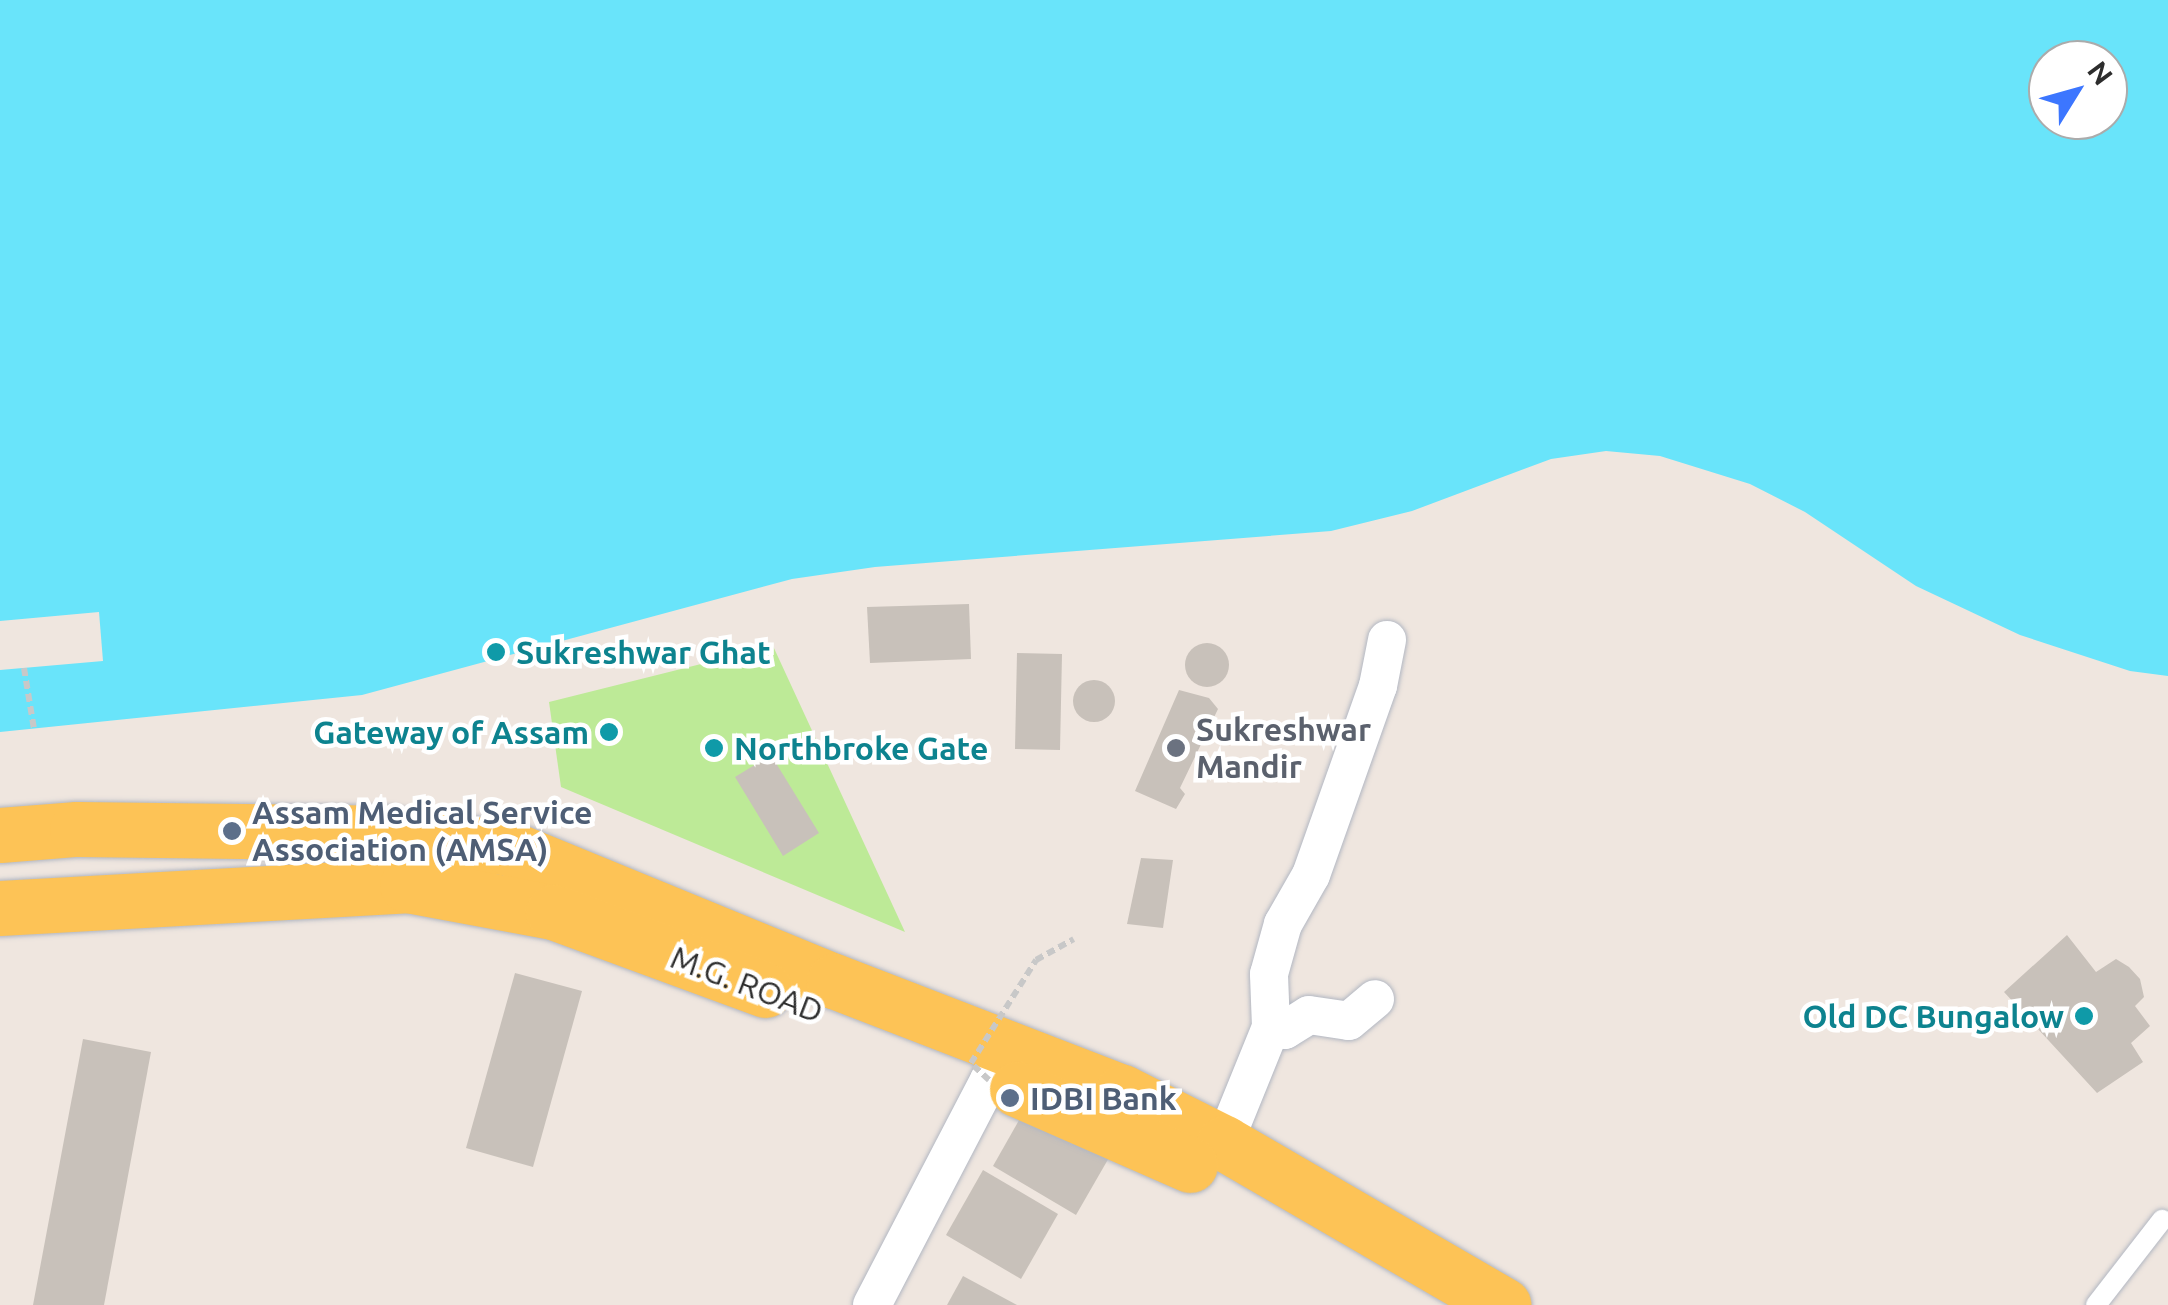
<!DOCTYPE html>
<html>
<head>
<meta charset="utf-8">
<style>
	body { margin:0 }
	#map { position:relative; width:2168px; height:1305px; overflow:hidden; background:#efe6df; font-family:Ubuntu,sans-serif }
	div>[style] { position:absolute }
	.green>* { inset:0; background:#bdea97 }
	.water>* { inset:0; background:#69e4fa }
	.pier>* { inset:0; background:#efe6df }
	.building>* { inset:0; background:#c8c1ba }
	.round { border-radius:50% }
	.path>* { height:6px; margin-top:-3px; transform-origin:0; background:repeating-linear-gradient(90deg,#c8c8c8 0 8px,transparent 0 13px) }
	.roads { filter:drop-shadow(0 0 2px #b2b7c2) drop-shadow(0 0 2px #b2b7c2) }
	.service>* { height:20px; margin:-10px; padding:0 10px; transform-origin:10px; border-radius:10px; background:#fff }
	.minor>* { height:38px; margin:-19px; padding:0 19px; transform-origin:19px; border-radius:19px; background:#fff }
	.primary>* { height:55px; margin:-27.5px; padding:0 27.5px; transform-origin:27.5px; border-radius:27.5px; background:#fdc356 }
	.path-bridge>* { height:6px; margin-top:-3px; transform-origin:0; background:repeating-linear-gradient(90deg,#c8c8c8 0 8px,transparent 0 13px) }
	.dots>* { width:28px; height:28px; translate:-50% -50%; box-sizing:border-box; border:5px solid #fff; border-radius:50% }
	span { translate:-50% -50%; white-space:nowrap; text-align:center; line-height:1.15; -webkit-text-stroke:9px #fff; paint-order:stroke }
	.culture-label { font-size:32px; color:#0d838f; font-weight:700 }
	.left { translate:0 -50%; text-align:left }
	.right { translate:-100% -50%; text-align:right }
	.worship-label { font-size:32px; color:#5b616d; font-weight:700 }
	.service-label { font-size:32px; color:#4e5e75; font-weight:700 }
	.street-label { font-size:32px; color:#2d2d2d }
	.north { position:absolute; left:2028px; top:40px; width:100px; height:100px; box-sizing:border-box; background:#fff; border:2px solid #ababab; border-radius:50%; rotate:53deg; font-size:28px; font-weight:700; line-height:40px; text-align:center; color:#2d2d2d }
	.north::after { content:''; display:block; margin:auto; width:35px; height:45px; background:#3c76ff; clip-path:polygon(50% 0,100% 100%,50% 72%,0 100%) }
</style>
</head>
<body>
<div id="map">
	<div class="green">
		<i style="clip-path:polygon(773px 646px,905px 932px,561px 787px,549px 702px)"></i>
	</div>
	<div class="water">
		<i style="clip-path:polygon(evenodd,0 0,2168px 0,2168px 676px,2130px 671px,2020px 635px,1916px 586px,1805px 512px,1750px 484px,1660px 456px,1606px 451px,1551px 459px,1412px 511px,1331px 531px,875px 567px,792px 579px,362px 695px,0 732px,0 0,2048px 60px,2108px 60px,2108px 120px,2048px 120px,2048px 60px)"></i>
	</div>
	<div class="pier">
		<i style="clip-path:polygon(99px 612px,103px 661px,0 670px,0 621px)"></i>
	</div>
	<div class="building">
		<i style="clip-path:polygon(969px 604px,971px 659px,870px 663px,867px 607px)"></i>
		<i class="round" style="left:1185px;top:643px;width:44px;height:44px"></i>
		<i style="clip-path:polygon(1017px 653px,1062px 654px,1060px 750px,1015px 749px)"></i>
		<i class="round" style="left:1073px;top:680px;width:42px;height:42px"></i>
		<i style="clip-path:polygon(1179px 690px,1209px 698px,1218px 709px,1180px 788px,1185px 794px,1176px 809px,1135px 791px)"></i>
		<i style="clip-path:polygon(771px 755px,819px 833px,783px 856px,735px 777px)"></i>
		<i style="clip-path:polygon(1141px 858px,1173px 860px,1163px 928px,1127px 924px)"></i>
		<i style="clip-path:polygon(2067px 935px,2096px 972px,2116px 959px,2129px 967px,2140px 979px,2144px 997px,2135px 1006px,2150px 1026px,2131px 1043px,2143px 1062px,2097px 1093px,2004px 992px)"></i>
		<i style="clip-path:polygon(515px 973px,582px 991px,533px 1167px,466px 1148px)"></i>
		<i style="clip-path:polygon(83px 1039px,151px 1052px,104px 1305px,33px 1305px)"></i>
		<i style="clip-path:polygon(1030px 1101px,1114px 1149px,1076px 1215px,993px 1166px)"></i>
		<i style="clip-path:polygon(983px 1170px,1058px 1214px,1021px 1279px,946px 1235px)"></i>
		<i style="clip-path:polygon(963px 1276px,1017px 1305px,947px 1305px)"></i>
	</div>
	<div class="path">
		<i style="left:24px;top:668px;width:62px;rotate:80.7deg"></i>
	</div>
	<div class="roads">
		<div class="service">
			<i style="left:2096px;top:1305px;width:108px;rotate:-52.2deg"></i>
		</div>
		<div class="minor">
			<i style="left:1271px;top:1027px;width:14px;rotate:12deg"></i>
			<i style="left:1285px;top:1030px;width:28px;rotate:-32deg"></i>
			<i style="left:1309px;top:1015px;width:40px;rotate:8.5deg"></i>
			<i style="left:1349px;top:1021px;width:34px;rotate:-40deg"></i>
			<i style="left:1224px;top:1143px;width:125px;rotate:-67.9deg"></i>
			<i style="left:1271px;top:1027px;width:53px;rotate:-92.2deg"></i>
			<i style="left:1269px;top:974px;width:52px;rotate:-74.4deg"></i>
			<i style="left:1283px;top:924px;width:56px;rotate:-60.3deg"></i>
			<i style="left:1311px;top:875px;width:201px;rotate:-70.5deg"></i>
			<i style="left:1378px;top:686px;width:47px;rotate:-78.9deg"></i>
			<i style="left:872px;top:1305px;width:254px;rotate:-62.5deg"></i>
			<i style="left:989px;top:1080px;width:17px;rotate:13deg"></i>
		</div>
		<div class="primary">
			<i style="left:0;top:835px;width:77px;rotate:-4.5deg"></i>
			<i style="left:77px;top:829px;width:310px;rotate:0.7deg"></i>
			<i style="left:387px;top:833px;width:123px;rotate:7deg"></i>
			<i style="left:509px;top:848px;width:351px;rotate:22.3deg"></i>
			<i style="left:834px;top:981px;width:309px;rotate:21.1deg"></i>
			<i style="left:1122px;top:1092px;width:114px;rotate:26.6deg"></i>
			<i style="left:1224px;top:1143px;width:323px;rotate:30.1deg"></i>
			<i style="left:0;top:908px;width:408px;rotate:-3.2deg"></i>
			<i style="left:407px;top:885px;width:148px;rotate:10.5deg"></i>
			<i style="left:553px;top:912px;width:226px;rotate:20.2deg"></i>
			<i style="left:1017px;top:1089px;width:189px;rotate:23.7deg"></i>
		</div>
	</div>
	<div class="path-bridge">
		<i style="left:989px;top:1080px;width:25px;rotate:-137deg"></i>
		<i style="left:971px;top:1063px;width:122px;rotate:-57.7deg"></i>
		<i style="left:1036px;top:960px;width:43px;rotate:-28.9deg"></i>
	</div>
	<div class="dots">
		<i style="left:496px;top:652px;background:#0f9aa8"></i>
		<i style="left:609px;top:732px;background:#0f9aa8"></i>
		<i style="left:714px;top:748px;background:#0f9aa8"></i>
		<i style="left:1176px;top:748px;background:#6b7280"></i>
		<i style="left:232px;top:831px;background:#5c6f8a"></i>
		<i style="left:2084px;top:1016px;background:#0f9aa8"></i>
		<i style="left:1010px;top:1098px;background:#5c6f8a"></i>
	</div>
	<div class="culture-label">
		<span class="left" style="left:516px;top:652px">Sukreshwar Ghat</span>
		<span class="right" style="left:589px;top:732px">Gateway of Assam</span>
		<span class="left" style="left:734px;top:748px">Northbroke Gate</span>
		<span class="right" style="left:2064px;top:1016px">Old DC Bungalow</span>
	</div>
	<div class="worship-label">
		<span class="left" style="left:1196px;top:748px">Sukreshwar<br>Mandir</span>
	</div>
	<div class="service-label">
		<span class="left" style="left:252px;top:831px">Assam Medical Service<br>Association (AMSA)</span>
		<span class="left" style="left:1030px;top:1098px">IDBI Bank</span>
	</div>
	<div class="street-label">
		<span style="left:747px;top:984px;rotate:21deg">M.G. ROAD</span>
	</div>
	<div class="north">N</div>
</div>
</body>
</html>
